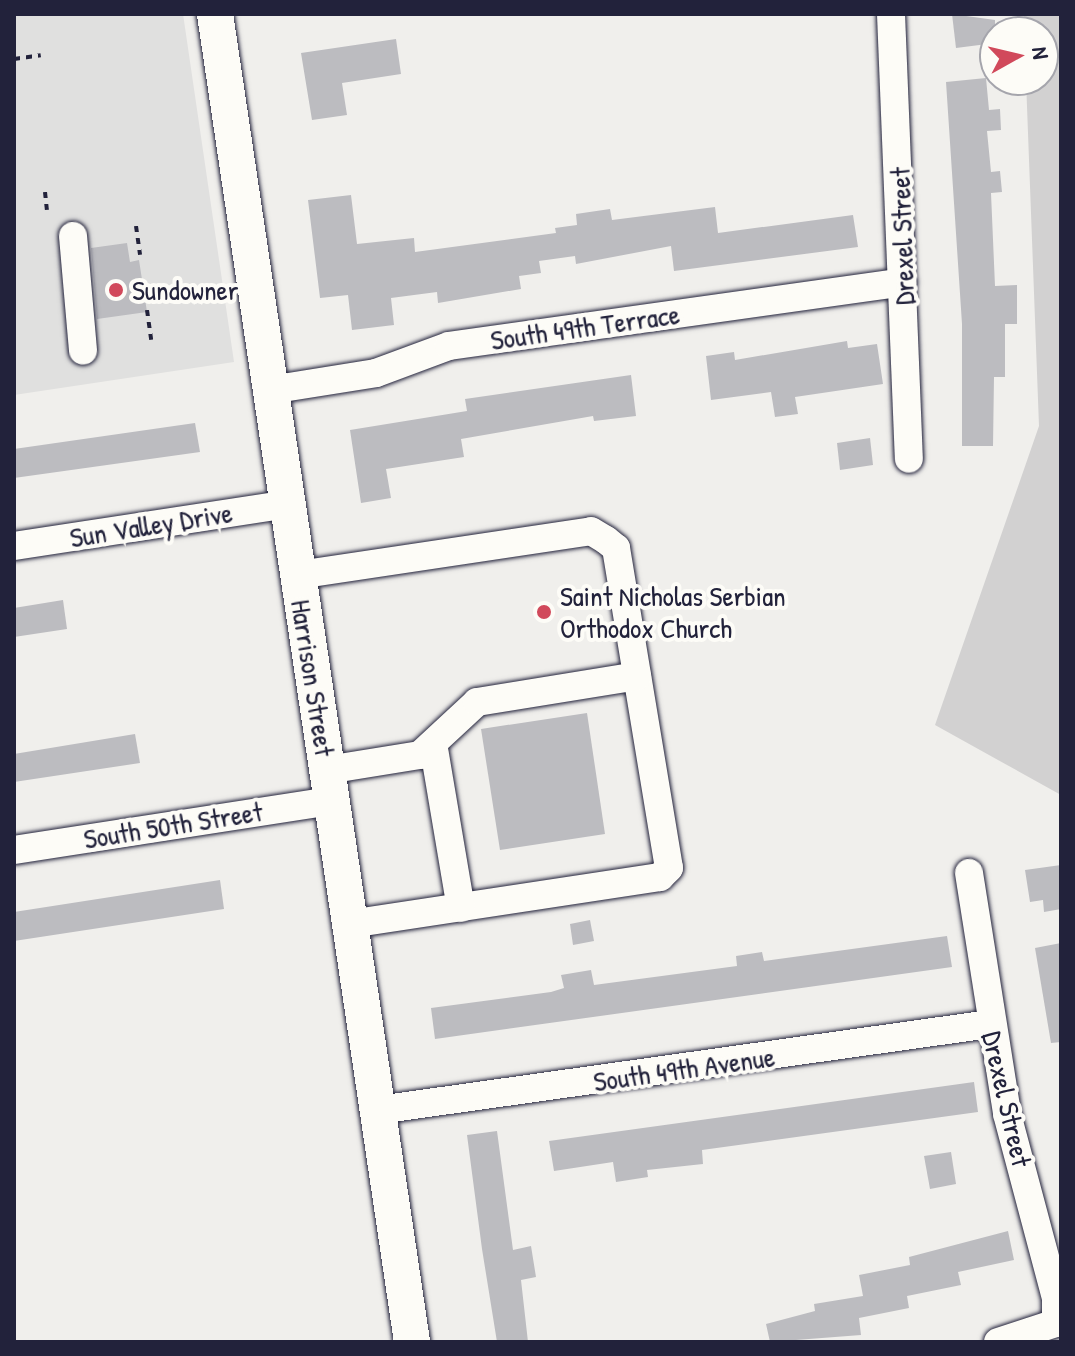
<!DOCTYPE html>
<html>
<head>
<meta charset="utf-8">
<style>
	body { margin:0 }
	#map { position:relative; width:1075px; height:1356px; overflow:hidden; background:#f0efec; font-family:"Patrick Hand",sans-serif }
	div>[style] { position:absolute }
	.built>* { inset:0; background:#e0e0df }
	.green>* { inset:0; background:#d2d1d1 }
	.building>* { inset:0; background:#bcbcc0 }
	.path>* { height:4px; margin-top:-2px; transform-origin:0; background:repeating-linear-gradient(90deg,#22223b 0 6px,transparent 0 12px) }
	.roads { filter:drop-shadow(0 0 2px #22223b) drop-shadow(0 0 2px #22223b) }
	.minor>* { height:28px; margin:-14px; padding:0 14px; transform-origin:14px; border-radius:14px; background:#fdfcf7 }
	.major>* { height:36px; margin:-18px; padding:0 18px; transform-origin:18px; border-radius:18px; background:#fdfcf7 }
	.dots>* { width:22px; height:22px; translate:-50% -50%; box-sizing:border-box; border:4px solid #fdfcf7; border-radius:50% }
	span { translate:-50% -50%; white-space:nowrap; text-align:center; line-height:1.15; -webkit-text-stroke:8px #fdfcf7; paint-order:stroke }
	.street-label { font-size:28px; color:#22223b }
	.poi-label { font-size:28px; color:#22223b }
	.left { translate:0 -50%; text-align:left }
	.frame { position:absolute; inset:0; border:16px solid #22223b; pointer-events:none }
	.north { position:absolute; left:979px; top:16px; width:80px; height:80px; box-sizing:border-box; background:#fdfcf7; border:2px solid #a5a5ac; border-radius:50%; rotate:82deg; font-size:22px; font-weight:700; line-height:32px; text-align:center; color:#22223b }
	.north::after { content:''; display:block; margin:auto; width:28px; height:36px; background:#d1495b; clip-path:polygon(50% 0,100% 100%,50% 72%,0 100%) }
</style>
</head>
<body>
<div id="map">
	<div class="built">
		<i style="clip-path:polygon(14px 14px,183px 14px,234px 362px,14px 395px)"></i>
	</div>
	<div class="green">
		<i style="clip-path:polygon(1024px 14px,1061px 14px,1061px 795px,935px 725px,1039px 426px,1026px 80px,1043px 80px,1043px 32px,1024px 32px)"></i>
	</div>
	<div class="building">
		<i style="clip-path:polygon(952px 14px,995px 20px,995px 43px,956px 48px)"></i>
		<i style="clip-path:polygon(396px 39px,401px 74px,342px 83px,347px 115px,312px 120px,301px 53px)"></i>
		<i style="clip-path:polygon(986px 78px,989px 110px,1000px 109px,1001px 130px,987px 131px,991px 172px,1000px 171px,1002px 192px,991px 193px,995px 286px,1017px 285px,1017px 324px,1005px 324px,1005px 377px,994px 377px,993px 446px,962px 446px,962px 324px,946px 82px)"></i>
		<i style="clip-path:polygon(351px 195px,357px 244px,414px 238px,415px 252px,556px 233px,555px 228px,577px 225px,576px 214px,610px 209px,612px 220px,715px 207px,718px 233px,853px 215px,858px 247px,674px 271px,671px 246px,576px 264px,575px 256px,539px 261px,541px 273px,519px 276px,521px 289px,438px 303px,437px 292px,391px 298px,394px 325px,352px 330px,348px 295px,320px 298px,308px 200px)"></i>
		<i style="clip-path:polygon(127px 243px,130px 262px,139px 260px,147px 312px,97px 319px,91px 248px)"></i>
		<i style="clip-path:polygon(847px 341px,848px 348px,877px 344px,883px 384px,795px 397px,798px 414px,775px 417px,771px 392px,711px 400px,706px 356px,734px 352px,735px 360px)"></i>
		<i style="clip-path:polygon(631px 375px,636px 416px,594px 421px,593px 416px,461px 439px,464px 457px,386px 469px,391px 498px,361px 503px,350px 430px,467px 411px,465px 399px)"></i>
		<i style="clip-path:polygon(195px 423px,200px 452px,14px 478px,14px 449px)"></i>
		<i style="clip-path:polygon(870px 438px,873px 465px,840px 470px,837px 443px)"></i>
		<i style="clip-path:polygon(63px 600px,67px 629px,14px 637px,14px 608px)"></i>
		<i style="clip-path:polygon(587px 713px,605px 834px,500px 850px,481px 729px)"></i>
		<i style="clip-path:polygon(135px 734px,140px 763px,14px 782px,14px 754px)"></i>
		<i style="clip-path:polygon(1061px 865px,1061px 909px,1044px 912px,1043px 900px,1030px 902px,1025px 870px)"></i>
		<i style="clip-path:polygon(220px 880px,224px 909px,14px 941px,14px 912px)"></i>
		<i style="clip-path:polygon(590px 920px,594px 941px,573px 945px,570px 924px)"></i>
		<i style="clip-path:polygon(947px 936px,952px 967px,435px 1039px,431px 1008px,551px 992px,564px 988px,561px 975px,591px 970px,594px 985px,737px 966px,736px 956px,762px 952px,764px 961px)"></i>
		<i style="clip-path:polygon(1061px 943px,1061px 1042px,1051px 1043px,1035px 948px)"></i>
		<i style="clip-path:polygon(974px 1082px,978px 1112px,702px 1150px,703px 1164px,647px 1170px,648px 1177px,616px 1182px,613px 1162px,554px 1171px,549px 1141px)"></i>
		<i style="clip-path:polygon(497px 1131px,513px 1250px,531px 1246px,536px 1277px,521px 1280px,528px 1342px,497px 1342px,482px 1249px,467px 1135px)"></i>
		<i style="clip-path:polygon(951px 1152px,956px 1184px,930px 1189px,924px 1156px)"></i>
		<i style="clip-path:polygon(1008px 1231px,1014px 1260px,958px 1272px,961px 1285px,907px 1296px,909px 1308px,859px 1318px,861px 1335px,770px 1342px,766px 1324px,815px 1311px,814px 1304px,863px 1296px,859px 1275px,910px 1265px,909px 1257px)"></i>
	</div>
	<div class="path">
		<i style="left:14px;top:59px;width:27px;rotate:-8deg"></i>
		<i style="left:45px;top:192px;width:18px;rotate:84deg"></i>
		<i style="left:136px;top:226px;width:29px;rotate:82deg"></i>
		<i style="left:147px;top:310px;width:30px;rotate:82deg"></i>
	</div>
	<div class="roads">
		<div class="minor">
			<i style="left:891px;top:14px;width:445px;rotate:87.7deg"></i>
			<i style="left:73px;top:236px;width:115px;rotate:85deg"></i>
			<i style="left:270px;top:390px;width:107px;rotate:-9.1deg"></i>
			<i style="left:376px;top:373px;width:78px;rotate:-20.3deg"></i>
			<i style="left:449px;top:346px;width:458px;rotate:-8deg"></i>
			<i style="left:14px;top:546px;width:277px;rotate:-8.7deg"></i>
			<i style="left:298px;top:575px;width:296px;rotate:-8.5deg"></i>
			<i style="left:591px;top:531px;width:17px;rotate:31deg"></i>
			<i style="left:606px;top:540px;width:13px;rotate:39deg"></i>
			<i style="left:616px;top:548px;width:324px;rotate:80.6deg"></i>
			<i style="left:669px;top:868px;width:13px;rotate:135deg"></i>
			<i style="left:660px;top:877px;width:314px;rotate:171.4deg"></i>
			<i style="left:434px;top:749px;width:161px;rotate:80.4deg"></i>
			<i style="left:327px;top:770px;width:94px;rotate:-9.2deg"></i>
			<i style="left:420px;top:755px;width:78px;rotate:-42.9deg"></i>
			<i style="left:477px;top:702px;width:162px;rotate:-9.2deg"></i>
			<i style="left:14px;top:850px;width:322px;rotate:-8.8deg"></i>
			<i style="left:969px;top:873px;width:244px;rotate:81deg"></i>
			<i style="left:1007px;top:1114px;width:190px;rotate:75.1deg"></i>
			<i style="left:1056px;top:1298px;width:25px;rotate:90deg"></i>
			<i style="left:1056px;top:1323px;width:61px;rotate:161.9deg"></i>
			<i style="left:378px;top:1110px;width:618px;rotate:-8deg"></i>
		</div>
		<div class="major">
			<i style="left:215px;top:14px;width:1343px;rotate:81.56deg"></i>
		</div>
	</div>
	<div class="dots">
		<i style="left:116px;top:290px;background:#d1495b"></i>
		<i style="left:544px;top:612px;background:#d1495b"></i>
	</div>
	<div class="street-label">
		<span style="left:902px;top:236px;rotate:-92deg">Drexel Street</span>
		<span style="left:585px;top:327px;rotate:-8deg">South 49th Terrace</span>
		<span style="left:151px;top:525px;rotate:-9deg">Sun Valley Drive</span>
		<span style="left:313px;top:678px;rotate:81deg">Harrison Street</span>
		<span style="left:173px;top:825px;rotate:-9deg">South 50th Street</span>
		<span style="left:684px;top:1069px;rotate:-8deg">South 49th Avenue</span>
		<span style="left:1007px;top:1099px;rotate:77deg">Drexel Street</span>
	</div>
	<div class="poi-label">
		<span class="left" style="left:132px;top:290px">Sundowner</span>
		<span class="left" style="left:560px;top:612px">Saint Nicholas Serbian<br>Orthodox Church</span>
	</div>
	<div class="frame"></div>
	<div class="north">N</div>
</div>
</body>
</html>
